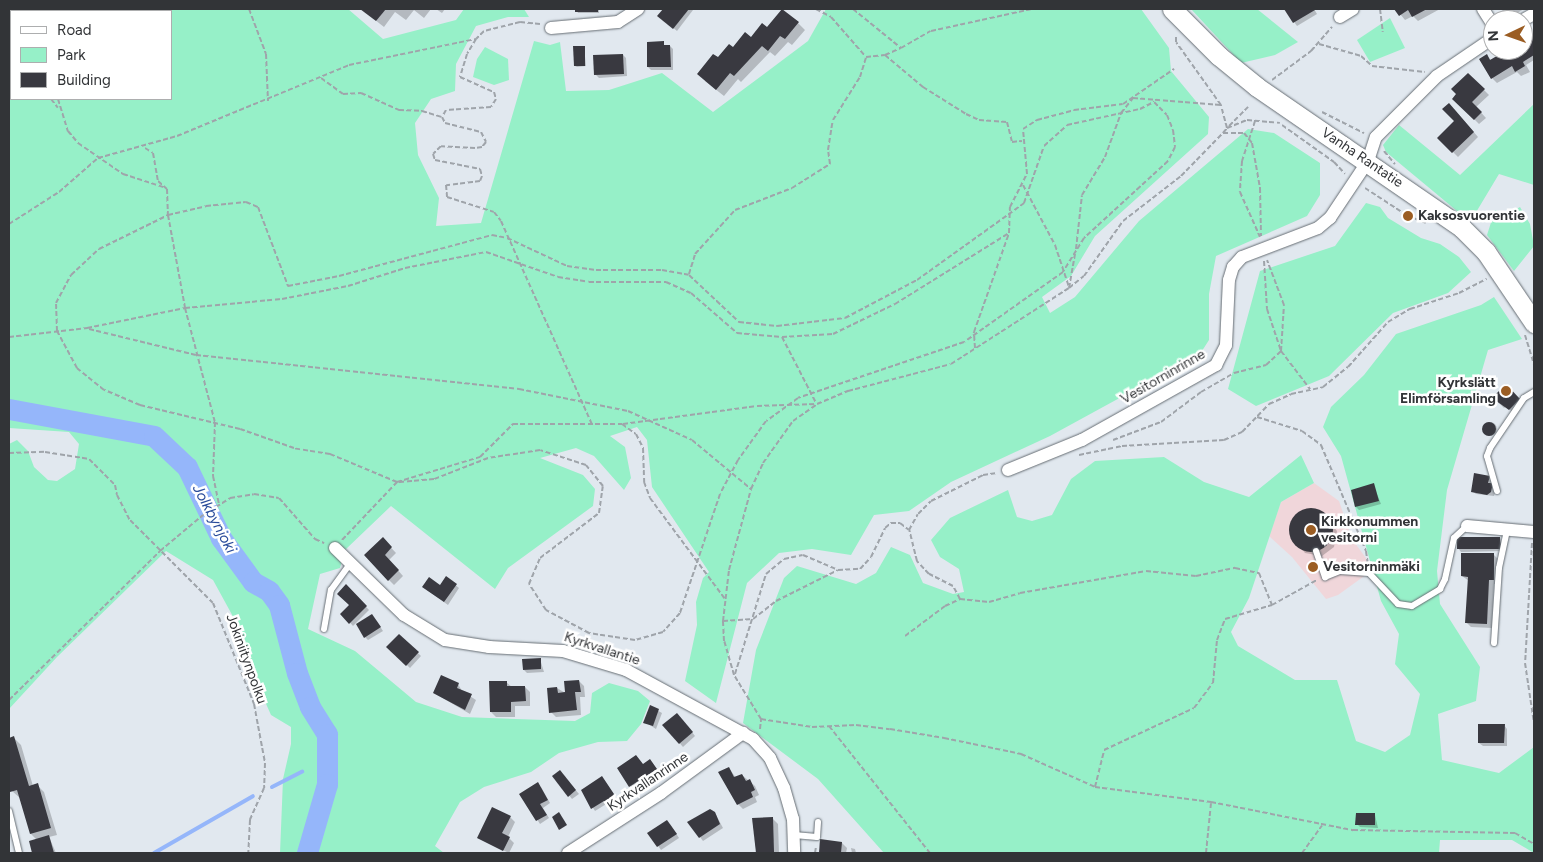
<!DOCTYPE html>
<html>
<head>
<meta charset="utf-8">
<style>
	body { margin:0 }
	#map { position:relative; width:1543px; height:862px; overflow:hidden; background:#e1e8ef; font-family:Figtree,sans-serif }
	div>[style] { position:absolute }
	.industrial>* { inset:0; background:#f0d6da }
	.green>* { inset:0; background:#96f0c8 }
	.shadow>* { inset:0; background:#0003 }
	.round { border-radius:50% }
	.stream>* { height:4px; margin:-2px; padding:0 2px; transform-origin:2px; border-radius:2px; background:#95b6fa }
	.river>* { height:21px; margin:-10.5px; padding:0 10.5px; transform-origin:10.5px; border-radius:10.5px; background:#95b6fa }
	.building>* { inset:0; background:#393940 }
	.path>* { height:2px; margin-top:-1px; transform-origin:0; background:repeating-linear-gradient(90deg,#9fa4aa 0 5px,transparent 0 7.5px) }
	.roads { filter:drop-shadow(0 0 1px #666d73) drop-shadow(0 0 1px #666d73) }
	.lane>* { height:6px; margin:-3px; padding:0 3px; transform-origin:3px; border-radius:3px; background:#fff }
	.street>* { height:12px; margin:-6px; padding:0 6px; transform-origin:6px; border-radius:6px; background:#fff }
	.secondary>* { height:19px; margin:-9.5px; padding:0 9.5px; transform-origin:9.5px; border-radius:9.5px; background:#fff }
	.dots>* { width:14px; height:14px; translate:-50% -50%; box-sizing:border-box; border:2px solid #fff; border-radius:50% }
	span { translate:-50% -50%; white-space:nowrap; text-align:center; line-height:1.15; -webkit-text-stroke:5px #fff; paint-order:stroke }
	.street-label { font-size:14px; color:#323437 }
	.poi-label { font-size:14px; color:#323437; font-weight:700 }
	.left { translate:0 -50%; text-align:left }
	.right { translate:-100% -50%; text-align:right }
	.water-label { font-size:15px; color:#2a4c9b; font-style:italic }
	.frame { position:absolute; inset:0; border:10px solid #323437; pointer-events:none }
	.legend { position:absolute; left:10px; top:10px; width:162px; height:90px; box-sizing:border-box; background:#fff; border:1px solid #adaeaf; margin:0; padding:6px 9px; list-style:none; font-size:15px; color:#323437 }
	.legend li { display:flex; align-items:center; gap:10px; height:25px }
	.legend b { width:25px; border:1px solid #adaeaf }
	.north { position:absolute; left:1483px; top:10px; width:50px; height:50px; box-sizing:border-box; background:#fff; border:1px solid #adaeaf; border-radius:50%; rotate:267deg; font-size:14px; font-weight:700; line-height:20px; text-align:center; color:#323437 }
	.north::after { content:''; display:block; margin:auto; width:18px; height:22px; background:#9b5d23; clip-path:polygon(50% 0,100% 100%,50% 72%,0 100%) }
</style>
</head>
<body>
<div id="map">
	<div class="industrial">
		<i style="clip-path:polygon(1314px 483px,1339px 501px,1352px 539px,1374px 569px,1338px 595px,1326px 599px,1292px 557px,1269px 536px,1281px 502px)"></i>
	</div>
	<div class="green">
		<i style="clip-path:polygon(evenodd,9px 9px,348px 9px,383px 39px,456px 20px,464px 9px,524px 9px,529px 17px,508px 17px,476px 26px,456px 64px,455px 91px,431px 99px,415px 123px,418px 155px,439px 198px,436px 226px,481px 223px,534px 41px,550px 45px,560px 42px,566px 91px,609px 90px,662px 73px,713px 112px,808px 41px,826px 9px,1141px 9px,1169px 48px,1171px 71px,1209px 117px,1208px 134px,1095px 236px,1071px 276px,1042px 297px,1050px 313px,1075px 297px,1139px 221px,1248px 129px,1274px 133px,1320px 163px,1320px 195px,1307px 216px,1216px 256px,1209px 294px,1209px 340px,1200px 354px,1050px 436px,951px 482px,909px 511px,874px 515px,851px 555px,812px 549px,779px 553px,747px 583px,716px 703px,685px 681px,697px 625px,696px 602px,703px 578px,709px 572px,652px 487px,647px 440px,637px 427px,610px 436px,625px 447px,631px 478px,624px 490px,594px 456px,576px 448px,540px 458px,583px 475px,595px 489px,593px 506px,508px 568px,495px 589px,391px 506px,345px 550px,340px 568px,320px 574px,308px 629px,355px 651px,416px 702px,462px 717px,575px 721px,590px 713px,592px 693px,609px 683px,638px 691px,650px 701px,641px 724px,627px 741px,598px 742px,559px 753px,531px 772px,484px 787px,460px 802px,435px 846px,444px 853px,280px 853px,283px 779px,291px 744px,291px 727px,271px 715px,251px 670px,242px 633px,213px 580px,166px 551px,57px 657px,9px 709px,9px 444px,17px 440px,28px 451px,34px 467px,48px 480px,57px 481px,75px 469px,79px 444px,69px 432px,9px 428px,9px 9px,11px 11px,171px 11px,171px 99px,11px 99px,11px 11px)"></i>
		<i style="clip-path:polygon(1191px 9px,1257px 9px,1298px 42px,1275px 55px,1241px 63px)"></i>
		<i style="clip-path:polygon(1390px 18px,1405px 48px,1370px 62px,1357px 40px)"></i>
		<i style="clip-path:polygon(485px 47px,508px 59px,509px 80px,494px 85px,473px 77px,477px 59px)"></i>
		<i style="clip-path:polygon(1534px 104px,1534px 185px,1499px 174px,1472px 219px,1457px 211px,1386px 152px,1383px 145px,1399px 125px,1460px 175px)"></i>
		<i style="clip-path:polygon(1366px 203px,1380px 207px,1388px 218px,1421px 238px,1440px 244px,1459px 257px,1471px 272px,1448px 293px,1393px 313px,1329px 376px,1256px 406px,1228px 389px,1260px 271px,1335px 246px)"></i>
		<i style="clip-path:polygon(1520px 207px,1530px 224px,1534px 246px,1514px 271px,1487px 235px,1495px 210px,1506px 215px)"></i>
		<i style="clip-path:polygon(1494px 297px,1522px 339px,1488px 350px,1447px 490px,1437px 571px,1440px 604px,1480px 667px,1476px 701px,1438px 714px,1442px 760px,1499px 773px,1534px 747px,1534px 853px,1512px 840px,1440px 840px,1439px 853px,884px 853px,818px 779px,743px 723px,756px 650px,784px 578px,797px 566px,856px 584px,876px 573px,891px 547px,910px 555px,923px 583px,953px 594px,964px 592px,959px 569px,940px 557px,931px 540px,950px 518px,1008px 490px,1017px 517px,1032px 521px,1052px 515px,1071px 479px,1095px 461px,1164px 457px,1204px 482px,1249px 497px,1301px 455px,1314px 483px,1281px 502px,1249px 598px,1231px 632px,1238px 646px,1295px 680px,1337px 680px,1356px 741px,1385px 752px,1410px 735px,1420px 694px,1395px 664px,1399px 634px,1381px 601px,1341px 456px,1323px 427px,1331px 407px,1364px 375px,1396px 334px,1481px 305px)"></i>
	</div>
	<div class="shadow">
		<i style="clip-path:polygon(361px 9px,431px 9px,424px 18px,414px 10px,406px 20px,395px 12px,384px 27px)"></i>
		<i style="clip-path:polygon(436px 9px,445px 9px,442px 13px)"></i>
		<i style="clip-path:polygon(576px 9px,599px 9px,599px 13px,578px 13px)"></i>
		<i style="clip-path:polygon(664px 9px,692px 9px,693px 10px,677px 31px,659px 16px)"></i>
		<i style="clip-path:polygon(1285px 9px,1314px 9px,1317px 14px,1297px 26px)"></i>
		<i style="clip-path:polygon(1396px 9px,1440px 9px,1418px 21px,1413px 16px,1405px 20px)"></i>
		<i style="clip-path:polygon(1501px 9px,1524px 9px,1509px 18px)"></i>
		<i style="clip-path:polygon(798px 23px,805px 30px,792px 45px,788px 42px,775px 56px,770px 52px,741px 82px,738px 79px,724px 96px,705px 81px,718px 59px,733px 49px,767px 29px)"></i>
		<i style="clip-path:polygon(1534px 35px,1534px 60px,1526px 65px,1530px 72px,1521px 76px,1517px 72px,1497px 83px,1492px 78px,1487px 56px,1491px 60px,1509px 50px,1523px 50px,1523px 42px)"></i>
		<i style="clip-path:polygon(670px 46px,673px 49px,673px 70px,651px 70px,648px 67px)"></i>
		<i style="clip-path:polygon(584px 47px,586px 66px,577px 67px,575px 66px)"></i>
		<i style="clip-path:polygon(623px 55px,626px 58px,627px 76px,599px 78px,595px 74px)"></i>
		<i style="clip-path:polygon(1468px 74px,1489px 95px,1476px 107px,1486px 118px,1479px 124px,1454px 99px)"></i>
		<i style="clip-path:polygon(1454px 109px,1478px 137px,1458px 157px,1439px 138px,1455px 121px)"></i>
		<i style="clip-path:polygon(1506px 386px,1522px 403px,1512px 412px,1507px 406px,1504px 408px,1494px 398px)"></i>
		<i class="round" style="left:1483px;top:422px;width:14px;height:14px"></i>
		<i style="clip-path:polygon(1489px 477px,1496px 488px,1494px 496px,1476px 494px,1472px 491px)"></i>
		<i style="clip-path:polygon(1373px 484px,1381px 504px,1359px 510px,1356px 507px)"></i>
		<i style="clip-path:polygon(1307px 509px,1322px 512px,1337px 531px,1334px 547px,1322px 556px,1305px 553px,1290px 533px,1293px 520px)"></i>
		<i style="clip-path:polygon(1499px 538px,1503px 551px,1461px 552px,1458px 548px)"></i>
		<i style="clip-path:polygon(383px 539px,396px 553px,389px 560px,403px 576px,394px 585px,365px 556px)"></i>
		<i style="clip-path:polygon(1493px 554px,1498px 559px,1498px 584px,1494px 584px,1492px 628px,1471px 627px,1466px 622px,1469px 581px,1462px 576px)"></i>
		<i style="clip-path:polygon(447px 578px,459px 588px,448px 605px,427px 590px,441px 587px)"></i>
		<i style="clip-path:polygon(346px 586px,369px 610px,353px 626px,342px 614px,350px 605px)"></i>
		<i style="clip-path:polygon(375px 619px,383px 631px,368px 640px,365px 637px)"></i>
		<i style="clip-path:polygon(399px 635px,421px 656px,410px 668px,388px 647px)"></i>
		<i style="clip-path:polygon(540px 659px,544px 672px,527px 673px,524px 670px)"></i>
		<i style="clip-path:polygon(579px 681px,584px 686px,585px 697px,580px 697px,581px 715px,556px 717px,551px 712px,557px 688px,567px 694px)"></i>
		<i style="clip-path:polygon(506px 682px,512px 687px,525px 687px,530px 692px,530px 706px,515px 706px,515px 717px,496px 717px,491px 712px)"></i>
		<i style="clip-path:polygon(458px 684px,462px 691px,476px 700px,470px 714px,434px 693px)"></i>
		<i style="clip-path:polygon(651px 707px,662px 713px,656px 729px,645px 722px)"></i>
		<i style="clip-path:polygon(680px 717px,695px 736px,683px 747px,664px 725px)"></i>
		<i style="clip-path:polygon(1504px 725px,1507px 729px,1507px 746px,1483px 746px,1479px 743px)"></i>
		<i style="clip-path:polygon(14px 738px,21px 745px,33px 786px,37px 785px,44px 792px,57px 835px,49px 837px,56px 853px,33px 853px,30px 842px,37px 840px,31px 834px,20px 798px,12px 791px,9px 782px,9px 739px)"></i>
		<i style="clip-path:polygon(653px 764px,659px 772px,634px 789px,630px 786px,643px 766px)"></i>
		<i style="clip-path:polygon(729px 768px,736px 778px,742px 775px,755px 786px,759px 795px,755px 797px,757px 802px,743px 809px,738px 804px)"></i>
		<i style="clip-path:polygon(563px 775px,579px 794px,572px 799px,554px 777px)"></i>
		<i style="clip-path:polygon(604px 780px,616px 798px,595px 811px,582px 790px)"></i>
		<i style="clip-path:polygon(541px 787px,550px 803px,543px 808px,549px 818px,540px 824px,521px 794px)"></i>
		<i style="clip-path:polygon(715px 813px,723px 828px,703px 841px,689px 822px)"></i>
		<i style="clip-path:polygon(1375px 815px,1378px 828px,1360px 827px,1357px 824px)"></i>
		<i style="clip-path:polygon(510px 817px,515px 822px,508px 837px,514px 843px,509px 853px,478px 838px)"></i>
		<i style="clip-path:polygon(772px 818px,778px 824px,779px 853px,759px 853px)"></i>
		<i style="clip-path:polygon(670px 824px,679px 838px,661px 850px,649px 833px)"></i>
		<i style="clip-path:polygon(821px 841px,842px 843px,847px 848px,846px 853px,820px 853px)"></i>
		<i style="clip-path:polygon(851px 848px,855px 849px,856px 853px,852px 853px)"></i>
	</div>
	<div class="stream">
		<i style="left:272px;top:787px;width:34px;rotate:-27deg"></i>
		<i style="left:154px;top:853px;width:114px;rotate:-29.9deg"></i>
	</div>
	<div class="river">
		<i style="left:9px;top:409px;width:147px;rotate:10.5deg"></i>
		<i style="left:154px;top:436px;width:45px;rotate:43.2deg"></i>
		<i style="left:187px;top:467px;width:79px;rotate:64.4deg"></i>
		<i style="left:221px;top:538px;width:54px;rotate:54deg"></i>
		<i style="left:253px;top:582px;width:18px;rotate:29deg"></i>
		<i style="left:269px;top:591px;width:17px;rotate:54deg"></i>
		<i style="left:279px;top:605px;width:70px;rotate:75.2deg"></i>
		<i style="left:297px;top:673px;width:36px;rotate:69deg"></i>
		<i style="left:310px;top:707px;width:32px;rotate:58deg"></i>
		<i style="left:327px;top:734px;width:50px;rotate:90deg"></i>
		<i style="left:327px;top:784px;width:72px;rotate:106.2deg"></i>
	</div>
	<div class="building">
		<i style="clip-path:polygon(360px 9px,386px 9px,376px 21px)"></i>
		<i style="clip-path:polygon(575px 9px,598px 9px,598px 12px,575px 12px)"></i>
		<i style="clip-path:polygon(663px 9px,689px 9px,673px 29px,657px 16px)"></i>
		<i style="clip-path:polygon(782px 9px,799px 22px,785px 39px,780px 36px,768px 51px,762px 46px,734px 76px,730px 73px,716px 90px,697px 74px,713px 54px,718px 57px,729px 44px,733px 47px,745px 32px,751px 37px,762px 23px,767px 27px)"></i>
		<i style="clip-path:polygon(1284px 9px,1314px 9px,1315px 10px,1293px 23px)"></i>
		<i style="clip-path:polygon(1394px 9px,1427px 9px,1412px 17px,1408px 10px,1399px 16px)"></i>
		<i style="clip-path:polygon(1534px 34px,1534px 55px,1523px 62px,1525px 66px,1515px 72px,1512px 66px,1491px 79px,1479px 59px,1487px 54px,1490px 60px,1507px 50px,1523px 50px,1523px 40px)"></i>
		<i style="clip-path:polygon(664px 41px,664px 45px,670px 45px,671px 67px,647px 67px,647px 42px)"></i>
		<i style="clip-path:polygon(573px 46px,585px 46px,585px 66px,574px 66px)"></i>
		<i style="clip-path:polygon(623px 54px,624px 74px,594px 75px,593px 55px)"></i>
		<i style="clip-path:polygon(1468px 73px,1485px 89px,1472px 102px,1482px 112px,1474px 120px,1452px 99px,1456px 94px,1451px 89px)"></i>
		<i style="clip-path:polygon(1449px 103px,1474px 132px,1452px 153px,1437px 138px,1454px 121px,1442px 109px)"></i>
		<i style="clip-path:polygon(1506px 384px,1520px 399px,1509px 410px,1492px 398px)"></i>
		<i class="round" style="left:1482px;top:422px;width:14px;height:14px"></i>
		<i style="clip-path:polygon(1474px 473px,1490px 476px,1488px 483px,1493px 483px,1491px 492px,1487px 495px,1471px 492px)"></i>
		<i style="clip-path:polygon(1374px 483px,1379px 501px,1355px 507px,1351px 490px)"></i>
		<i class="round" style="left:1289px;top:508px;width:44px;height:44px"></i>
		<i style="clip-path:polygon(383px 537px,392px 547px,385px 555px,399px 570px,388px 581px,364px 555px)"></i>
		<i style="clip-path:polygon(1457px 537px,1500px 537px,1501px 549px,1457px 549px)"></i>
		<i style="clip-path:polygon(1461px 553px,1494px 553px,1494px 580px,1489px 580px,1487px 624px,1465px 623px,1468px 577px,1461px 576px)"></i>
		<i style="clip-path:polygon(446px 576px,457px 584px,444px 602px,422px 587px,429px 577px,440px 585px)"></i>
		<i style="clip-path:polygon(346px 584px,367px 606px,349px 624px,340px 614px,349px 605px,337px 594px)"></i>
		<i style="clip-path:polygon(372px 614px,381px 627px,364px 638px,356px 624px)"></i>
		<i style="clip-path:polygon(399px 634px,419px 652px,406px 666px,386px 647px)"></i>
		<i style="clip-path:polygon(541px 658px,541px 669px,523px 670px,522px 659px)"></i>
		<i style="clip-path:polygon(441px 675px,459px 683px,457px 688px,472px 694px,465px 710px,433px 693px)"></i>
		<i style="clip-path:polygon(579px 680px,581px 692px,575px 692px,577px 710px,549px 713px,547px 688px,557px 687px,558px 693px,565px 692px,564px 681px)"></i>
		<i style="clip-path:polygon(489px 681px,507px 681px,507px 686px,525px 686px,526px 701px,511px 702px,511px 712px,490px 712px)"></i>
		<i style="clip-path:polygon(650px 705px,659px 709px,653px 726px,643px 723px)"></i>
		<i style="clip-path:polygon(677px 713px,693px 732px,679px 744px,662px 725px)"></i>
		<i style="clip-path:polygon(1478px 724px,1505px 724px,1504px 743px,1478px 743px)"></i>
		<i style="clip-path:polygon(14px 736px,29px 786px,38px 783px,51px 828px,30px 834px,17px 790px,10px 792px,9px 786px,9px 738px)"></i>
		<i style="clip-path:polygon(636px 755px,643px 764px,650px 759px,657px 769px,629px 787px,617px 768px)"></i>
		<i style="clip-path:polygon(729px 767px,734px 777px,742px 774px,746px 781px,750px 779px,755px 790px,751px 792px,753px 797px,737px 805px,718px 772px)"></i>
		<i style="clip-path:polygon(560px 770px,576px 790px,568px 797px,552px 776px)"></i>
		<i style="clip-path:polygon(602px 776px,614px 794px,606px 803px,604px 801px,591px 809px,581px 790px)"></i>
		<i style="clip-path:polygon(538px 782px,548px 800px,540px 804px,547px 815px,536px 821px,519px 794px)"></i>
		<i style="clip-path:polygon(492px 807px,511px 816px,502px 833px,510px 837px,503px 851px,477px 838px)"></i>
		<i style="clip-path:polygon(710px 809px,715px 812px,720px 824px,699px 838px,687px 822px)"></i>
		<i style="clip-path:polygon(559px 812px,567px 825px,559px 830px,552px 817px)"></i>
		<i style="clip-path:polygon(1356px 813px,1375px 813px,1375px 825px,1355px 825px)"></i>
		<i style="clip-path:polygon(773px 817px,774px 852px,756px 853px,752px 818px)"></i>
		<i style="clip-path:polygon(667px 820px,677px 834px,657px 847px,647px 833px)"></i>
		<i style="clip-path:polygon(49px 835px,54px 853px,32px 853px,29px 841px)"></i>
		<i style="clip-path:polygon(820px 839px,842px 842px,841px 853px,819px 853px)"></i>
	</div>
	<div class="path">
		<i style="left:249px;top:9px;width:48px;rotate:69.3deg"></i>
		<i style="left:266px;top:54px;width:47px;rotate:87.6deg"></i>
		<i style="left:816px;top:9px;width:17px;rotate:28deg"></i>
		<i style="left:831px;top:17px;width:53px;rotate:48.8deg"></i>
		<i style="left:866px;top:57px;width:19px;rotate:-6deg"></i>
		<i style="left:885px;top:55px;width:50px;rotate:40.1deg"></i>
		<i style="left:923px;top:87px;width:51px;rotate:32.1deg"></i>
		<i style="left:966px;top:114px;width:14px;rotate:25deg"></i>
		<i style="left:979px;top:120px;width:28px;rotate:4deg"></i>
		<i style="left:1007px;top:122px;width:21px;rotate:76deg"></i>
		<i style="left:1012px;top:142px;width:10px;rotate:-6deg"></i>
		<i style="left:853px;top:9px;width:62px;rotate:39.1deg"></i>
		<i style="left:901px;top:48px;width:34px;rotate:-30deg"></i>
		<i style="left:931px;top:31px;width:103px;rotate:-12.3deg"></i>
		<i style="left:1380px;top:9px;width:23px;rotate:83deg"></i>
		<i style="left:84px;top:11px;width:3px;rotate:-45deg"></i>
		<i style="left:540px;top:24px;width:20px;rotate:-174deg"></i>
		<i style="left:520px;top:22px;width:37px;rotate:166deg"></i>
		<i style="left:484px;top:31px;width:11px;rotate:135deg"></i>
		<i style="left:476px;top:39px;width:17px;rotate:121deg"></i>
		<i style="left:467px;top:54px;width:24px;rotate:107deg"></i>
		<i style="left:460px;top:77px;width:37px;rotate:24deg"></i>
		<i style="left:494px;top:92px;width:7px;rotate:74deg"></i>
		<i style="left:496px;top:99px;width:9px;rotate:122deg"></i>
		<i style="left:491px;top:107px;width:45px;rotate:176.2deg"></i>
		<i style="left:446px;top:110px;width:8px;rotate:120deg"></i>
		<i style="left:442px;top:117px;width:7px;rotate:63deg"></i>
		<i style="left:445px;top:123px;width:37px;rotate:14deg"></i>
		<i style="left:481px;top:132px;width:11px;rotate:63deg"></i>
		<i style="left:486px;top:142px;width:6px;rotate:129deg"></i>
		<i style="left:482px;top:147px;width:7px;rotate:172deg"></i>
		<i style="left:475px;top:148px;width:34px;rotate:-177deg"></i>
		<i style="left:441px;top:146px;width:11px;rotate:135deg"></i>
		<i style="left:433px;top:154px;width:6px;rotate:72deg"></i>
		<i style="left:435px;top:160px;width:46px;rotate:11.3deg"></i>
		<i style="left:480px;top:169px;width:7px;rotate:74deg"></i>
		<i style="left:482px;top:176px;width:5px;rotate:112deg"></i>
		<i style="left:480px;top:181px;width:34px;rotate:173deg"></i>
		<i style="left:446px;top:185px;width:12px;rotate:85deg"></i>
		<i style="left:447px;top:197px;width:49px;rotate:17.7deg"></i>
		<i style="left:494px;top:212px;width:11px;rotate:52deg"></i>
		<i style="left:501px;top:221px;width:222px;rotate:65.9deg"></i>
		<i style="left:9px;top:42px;width:4px;rotate:56deg"></i>
		<i style="left:1319px;top:44px;width:44px;rotate:15.9deg"></i>
		<i style="left:1361px;top:56px;width:15px;rotate:42deg"></i>
		<i style="left:1372px;top:66px;width:53px;rotate:6.5deg"></i>
		<i style="left:885px;top:55px;width:17px;rotate:-24deg"></i>
		<i style="left:321px;top:78px;width:27px;rotate:36deg"></i>
		<i style="left:343px;top:94px;width:18px;rotate:-3deg"></i>
		<i style="left:361px;top:93px;width:42px;rotate:24.1deg"></i>
		<i style="left:399px;top:110px;width:23px;rotate:2deg"></i>
		<i style="left:422px;top:111px;width:21px;rotate:17deg"></i>
		<i style="left:1272px;top:80px;width:49px;rotate:-36.6deg"></i>
		<i style="left:1311px;top:51px;width:32px;rotate:-49deg"></i>
		<i style="left:51px;top:99px;width:11px;rotate:52deg"></i>
		<i style="left:58px;top:99px;width:34px;rotate:73deg"></i>
		<i style="left:68px;top:131px;width:16px;rotate:50deg"></i>
		<i style="left:78px;top:143px;width:55px;rotate:34.6deg"></i>
		<i style="left:123px;top:174px;width:45px;rotate:18deg"></i>
		<i style="left:1154px;top:102px;width:18px;rotate:45deg"></i>
		<i style="left:1167px;top:115px;width:16px;rotate:68deg"></i>
		<i style="left:1173px;top:130px;width:17px;rotate:83deg"></i>
		<i style="left:1175px;top:147px;width:16px;rotate:117deg"></i>
		<i style="left:1168px;top:161px;width:114px;rotate:137.5deg"></i>
		<i style="left:1084px;top:238px;width:40px;rotate:122deg"></i>
		<i style="left:1063px;top:272px;width:121px;rotate:144.7deg"></i>
		<i style="left:964px;top:342px;width:175px;rotate:161.4deg"></i>
		<i style="left:798px;top:398px;width:39px;rotate:144deg"></i>
		<i style="left:766px;top:421px;width:48px;rotate:125.7deg"></i>
		<i style="left:738px;top:460px;width:38px;rotate:118deg"></i>
		<i style="left:720px;top:494px;width:126px;rotate:108.6deg"></i>
		<i style="left:680px;top:613px;width:25px;rotate:132deg"></i>
		<i style="left:663px;top:632px;width:29px;rotate:164deg"></i>
		<i style="left:635px;top:640px;width:47px;rotate:-171.3deg"></i>
		<i style="left:589px;top:633px;width:49px;rotate:-151.9deg"></i>
		<i style="left:546px;top:610px;width:31px;rotate:-123deg"></i>
		<i style="left:529px;top:584px;width:28px;rotate:-67deg"></i>
		<i style="left:540px;top:558px;width:74px;rotate:-37.3deg"></i>
		<i style="left:599px;top:513px;width:27px;rotate:-82deg"></i>
		<i style="left:603px;top:486px;width:27px;rotate:-129deg"></i>
		<i style="left:586px;top:465px;width:48px;rotate:-161.9deg"></i>
		<i style="left:540px;top:450px;width:53px;rotate:171.3deg"></i>
		<i style="left:488px;top:458px;width:58px;rotate:158.7deg"></i>
		<i style="left:434px;top:479px;width:37px;rotate:175deg"></i>
		<i style="left:397px;top:482px;width:73px;rotate:-157.3deg"></i>
		<i style="left:330px;top:454px;width:36px;rotate:-171deg"></i>
		<i style="left:294px;top:448px;width:57px;rotate:-160.6deg"></i>
		<i style="left:240px;top:429px;width:103px;rotate:-166.5deg"></i>
		<i style="left:140px;top:405px;width:39px;rotate:-157deg"></i>
		<i style="left:104px;top:390px;width:35px;rotate:-141deg"></i>
		<i style="left:77px;top:368px;width:42px;rotate:-118.4deg"></i>
		<i style="left:57px;top:331px;width:28px;rotate:-92deg"></i>
		<i style="left:56px;top:303px;width:32px;rotate:-62deg"></i>
		<i style="left:71px;top:275px;width:38px;rotate:-43deg"></i>
		<i style="left:99px;top:249px;width:77px;rotate:-26.2deg"></i>
		<i style="left:168px;top:215px;width:39px;rotate:-13deg"></i>
		<i style="left:206px;top:206px;width:40px;rotate:-5.7deg"></i>
		<i style="left:246px;top:202px;width:13px;rotate:23deg"></i>
		<i style="left:258px;top:207px;width:85px;rotate:69.2deg"></i>
		<i style="left:288px;top:286px;width:52px;rotate:-11.1deg"></i>
		<i style="left:339px;top:276px;width:158px;rotate:-15deg"></i>
		<i style="left:492px;top:235px;width:15px;rotate:11deg"></i>
		<i style="left:507px;top:238px;width:66px;rotate:25deg"></i>
		<i style="left:567px;top:266px;width:29px;rotate:8deg"></i>
		<i style="left:596px;top:270px;width:66px"></i>
		<i style="left:662px;top:270px;width:27px;rotate:10deg"></i>
		<i style="left:689px;top:275px;width:69px;rotate:43.2deg"></i>
		<i style="left:739px;top:322px;width:38px;rotate:6deg"></i>
		<i style="left:777px;top:326px;width:68px;rotate:-6.7deg"></i>
		<i style="left:845px;top:318px;width:81px;rotate:-27.8deg"></i>
		<i style="left:917px;top:280px;width:132px;rotate:-35.7deg"></i>
		<i style="left:1024px;top:203px;width:60px;rotate:-70.7deg"></i>
		<i style="left:1044px;top:146px;width:31px;rotate:-42deg"></i>
		<i style="left:1067px;top:125px;width:75px;rotate:-12.4deg"></i>
		<i style="left:1140px;top:109px;width:16px;rotate:-27deg"></i>
		<i style="left:1322px;top:112px;width:47px;rotate:26.6deg"></i>
		<i style="left:1255px;top:121px;width:42px;rotate:108deg"></i>
		<i style="left:1242px;top:161px;width:31px;rotate:94deg"></i>
		<i style="left:1240px;top:192px;width:49px;rotate:66deg"></i>
		<i style="left:1282px;top:125px;width:64px;rotate:35.4deg"></i>
		<i style="left:1334px;top:162px;width:16px;rotate:47deg"></i>
		<i style="left:1229px;top:126px;width:27px;rotate:-45deg"></i>
		<i style="left:1227px;top:128px;width:22px;rotate:-22deg"></i>
		<i style="left:1247px;top:120px;width:33px;rotate:5deg"></i>
		<i style="left:1223px;top:133px;width:21px"></i>
		<i style="left:1244px;top:133px;width:13px;rotate:51deg"></i>
		<i style="left:1252px;top:143px;width:46px;rotate:79.9deg"></i>
		<i style="left:1260px;top:188px;width:48px;rotate:88.8deg"></i>
		<i style="left:145px;top:148px;width:9px;rotate:32deg"></i>
		<i style="left:153px;top:153px;width:28px;rotate:80deg"></i>
		<i style="left:158px;top:181px;width:12px;rotate:42deg"></i>
		<i style="left:167px;top:189px;width:26px;rotate:88deg"></i>
		<i style="left:168px;top:215px;width:95px;rotate:79.6deg"></i>
		<i style="left:185px;top:308px;width:118px;rotate:75.3deg"></i>
		<i style="left:215px;top:422px;width:54px;rotate:92.1deg"></i>
		<i style="left:213px;top:476px;width:30px;rotate:78deg"></i>
		<i style="left:1384px;top:151px;width:17px;rotate:50deg"></i>
		<i style="left:1023px;top:185px;width:68px;rotate:61.9deg"></i>
		<i style="left:1055px;top:245px;width:44px;rotate:71.6deg"></i>
		<i style="left:1365px;top:188px;width:51px;rotate:33.1deg"></i>
		<i style="left:1408px;top:216px;width:19px;rotate:21deg"></i>
		<i style="left:9px;top:224px;width:59px;rotate:-32.6deg"></i>
		<i style="left:59px;top:192px;width:52px;rotate:-41.1deg"></i>
		<i style="left:98px;top:158px;width:82px;rotate:-15.6deg"></i>
		<i style="left:177px;top:136px;width:186px;rotate:-22.4deg"></i>
		<i style="left:349px;top:65px;width:130px;rotate:-11.6deg"></i>
		<i style="left:1076px;top:249px;width:54px;rotate:-83.7deg"></i>
		<i style="left:1082px;top:195px;width:44px;rotate:-58.8deg"></i>
		<i style="left:1105px;top:157px;width:47px;rotate:-70deg"></i>
		<i style="left:1121px;top:113px;width:19px;rotate:-51deg"></i>
		<i style="left:1133px;top:98px;width:88px;rotate:4.5deg"></i>
		<i style="left:1264px;top:261px;width:48px;rotate:86.4deg"></i>
		<i style="left:1267px;top:309px;width:44px;rotate:71.6deg"></i>
		<i style="left:1281px;top:351px;width:48px;rotate:52.7deg"></i>
		<i style="left:689px;top:274px;width:21px;rotate:-73deg"></i>
		<i style="left:695px;top:254px;width:59px;rotate:-47.7deg"></i>
		<i style="left:735px;top:210px;width:61px;rotate:-21.1deg"></i>
		<i style="left:792px;top:188px;width:45px;rotate:-32.3deg"></i>
		<i style="left:830px;top:164px;width:14px;rotate:-98deg"></i>
		<i style="left:828px;top:150px;width:30px;rotate:-81deg"></i>
		<i style="left:833px;top:120px;width:51px;rotate:-57.9deg"></i>
		<i style="left:860px;top:77px;width:21px;rotate:-73deg"></i>
		<i style="left:1069px;top:288px;width:35px;rotate:-80deg"></i>
		<i style="left:89px;top:329px;width:110px;rotate:13.7deg"></i>
		<i style="left:196px;top:355px;width:325px;rotate:6deg"></i>
		<i style="left:519px;top:389px;width:111px;rotate:11.4deg"></i>
		<i style="left:628px;top:411px;width:70px;rotate:24.4deg"></i>
		<i style="left:692px;top:440px;width:77px;rotate:39.7deg"></i>
		<i style="left:1525px;top:335px;width:31px;rotate:73deg"></i>
		<i style="left:9px;top:337px;width:79px;rotate:-6.6deg"></i>
		<i style="left:87px;top:328px;width:100px;rotate:-11.5deg"></i>
		<i style="left:185px;top:308px;width:97px;rotate:-5.3deg"></i>
		<i style="left:282px;top:299px;width:67px;rotate:-11.1deg"></i>
		<i style="left:348px;top:286px;width:60px;rotate:-17.5deg"></i>
		<i style="left:405px;top:268px;width:83px;rotate:-11.2deg"></i>
		<i style="left:486px;top:252px;width:76px;rotate:19.1deg"></i>
		<i style="left:558px;top:277px;width:31px;rotate:9deg"></i>
		<i style="left:589px;top:282px;width:77px"></i>
		<i style="left:666px;top:282px;width:27px;rotate:24deg"></i>
		<i style="left:691px;top:293px;width:61px;rotate:41deg"></i>
		<i style="left:737px;top:333px;width:45px;rotate:5.1deg"></i>
		<i style="left:782px;top:337px;width:51px;rotate:-3.4deg"></i>
		<i style="left:833px;top:334px;width:69px;rotate:-25.8deg"></i>
		<i style="left:895px;top:304px;width:134px;rotate:-31.9deg"></i>
		<i style="left:782px;top:337px;width:74px;rotate:62.7deg"></i>
		<i style="left:975px;top:348px;width:16px;rotate:-94deg"></i>
		<i style="left:974px;top:332px;width:105px;rotate:-70.5deg"></i>
		<i style="left:1009px;top:233px;width:26px;rotate:-88deg"></i>
		<i style="left:1010px;top:207px;width:37px;rotate:-63deg"></i>
		<i style="left:1027px;top:174px;width:45px;rotate:-95.1deg"></i>
		<i style="left:1023px;top:129px;width:17px;rotate:-33deg"></i>
		<i style="left:1037px;top:120px;width:38px;rotate:-15deg"></i>
		<i style="left:1074px;top:110px;width:49px;rotate:-7deg"></i>
		<i style="left:1123px;top:104px;width:62px;rotate:-34.5deg"></i>
		<i style="left:1257px;top:417px;width:47px;rotate:17.3deg"></i>
		<i style="left:1302px;top:431px;width:24px;rotate:36deg"></i>
		<i style="left:1321px;top:445px;width:115px;rotate:67deg"></i>
		<i style="left:1366px;top:551px;width:14px;rotate:82deg"></i>
		<i style="left:623px;top:424px;width:135px;rotate:-7.7deg"></i>
		<i style="left:757px;top:406px;width:60px;rotate:-1.9deg"></i>
		<i style="left:1113px;top:440px;width:51px;rotate:-20.6deg"></i>
		<i style="left:1161px;top:422px;width:50px;rotate:-36.9deg"></i>
		<i style="left:1201px;top:392px;width:38px;rotate:-30deg"></i>
		<i style="left:1234px;top:373px;width:33px;rotate:-14deg"></i>
		<i style="left:1266px;top:365px;width:21px;rotate:-43deg"></i>
		<i style="left:1281px;top:351px;width:46px;rotate:-86.3deg"></i>
		<i style="left:1284px;top:305px;width:48px;rotate:-110.7deg"></i>
		<i style="left:9px;top:453px;width:36px;rotate:-2deg"></i>
		<i style="left:45px;top:452px;width:45px;rotate:9deg"></i>
		<i style="left:89px;top:459px;width:37px;rotate:45deg"></i>
		<i style="left:115px;top:485px;width:10px;rotate:79deg"></i>
		<i style="left:117px;top:495px;width:28px;rotate:63deg"></i>
		<i style="left:130px;top:520px;width:117px;rotate:45deg"></i>
		<i style="left:213px;top:603px;width:109px;rotate:67.9deg"></i>
		<i style="left:254px;top:704px;width:60px;rotate:79.4deg"></i>
		<i style="left:265px;top:763px;width:25px;rotate:92deg"></i>
		<i style="left:264px;top:788px;width:35px;rotate:114deg"></i>
		<i style="left:250px;top:820px;width:33px;rotate:93deg"></i>
		<i style="left:1079px;top:455px;width:44px;rotate:-11.8deg"></i>
		<i style="left:1122px;top:446px;width:102px;rotate:-3.4deg"></i>
		<i style="left:1224px;top:440px;width:20px;rotate:-24deg"></i>
		<i style="left:1242px;top:432px;width:39px;rotate:-46deg"></i>
		<i style="left:1269px;top:404px;width:24px;rotate:-24deg"></i>
		<i style="left:1291px;top:394px;width:33px;rotate:-12deg"></i>
		<i style="left:1323px;top:387px;width:32px;rotate:-39deg"></i>
		<i style="left:1348px;top:367px;width:60px;rotate:-48.4deg"></i>
		<i style="left:1388px;top:322px;width:26px;rotate:-31deg"></i>
		<i style="left:1410px;top:309px;width:52px;rotate:-18.1deg"></i>
		<i style="left:1459px;top:293px;width:31px;rotate:-27deg"></i>
		<i style="left:1534px;top:521px;width:13px;rotate:-90deg"></i>
		<i style="left:342px;top:540px;width:80px;rotate:-46.5deg"></i>
		<i style="left:397px;top:482px;width:87px;rotate:-16.8deg"></i>
		<i style="left:480px;top:457px;width:47px;rotate:-45deg"></i>
		<i style="left:513px;top:424px;width:109px"></i>
		<i style="left:622px;top:424px;width:17px;rotate:36deg"></i>
		<i style="left:636px;top:434px;width:16px;rotate:63deg"></i>
		<i style="left:643px;top:448px;width:34px;rotate:88deg"></i>
		<i style="left:644px;top:482px;width:17px;rotate:69deg"></i>
		<i style="left:650px;top:498px;width:126px;rotate:53.4deg"></i>
		<i style="left:1532px;top:543px;width:120px;rotate:93.3deg"></i>
		<i style="left:1525px;top:663px;width:61px;rotate:81.5deg"></i>
		<i style="left:960px;top:599px;width:15px;rotate:-118deg"></i>
		<i style="left:953px;top:586px;width:27px;rotate:-153deg"></i>
		<i style="left:929px;top:574px;width:18px;rotate:-133deg"></i>
		<i style="left:917px;top:561px;width:32px;rotate:-104deg"></i>
		<i style="left:909px;top:530px;width:18px;rotate:-61deg"></i>
		<i style="left:918px;top:514px;width:18px;rotate:-45deg"></i>
		<i style="left:931px;top:501px;width:58px;rotate:-26.6deg"></i>
		<i style="left:983px;top:475px;width:14px;rotate:-8deg"></i>
		<i style="left:723px;top:621px;width:30px;rotate:-4deg"></i>
		<i style="left:753px;top:619px;width:29px;rotate:-38deg"></i>
		<i style="left:776px;top:601px;width:69px;rotate:-26.6deg"></i>
		<i style="left:905px;top:636px;width:50px;rotate:-36.9deg"></i>
		<i style="left:945px;top:606px;width:17px;rotate:-25deg"></i>
		<i style="left:960px;top:599px;width:29px;rotate:6deg"></i>
		<i style="left:989px;top:602px;width:32px;rotate:-16deg"></i>
		<i style="left:1020px;top:593px;width:128px;rotate:-9.9deg"></i>
		<i style="left:1146px;top:571px;width:50px;rotate:5.7deg"></i>
		<i style="left:1196px;top:576px;width:40px;rotate:-12deg"></i>
		<i style="left:1235px;top:568px;width:25px;rotate:12deg"></i>
		<i style="left:1259px;top:573px;width:35px;rotate:68deg"></i>
		<i style="left:735px;top:674px;width:105px;rotate:-72.8deg"></i>
		<i style="left:766px;top:574px;width:23px;rotate:-40deg"></i>
		<i style="left:784px;top:559px;width:19px;rotate:-12deg"></i>
		<i style="left:803px;top:555px;width:38px;rotate:23deg"></i>
		<i style="left:838px;top:570px;width:22px;rotate:-3deg"></i>
		<i style="left:860px;top:569px;width:16px;rotate:-47deg"></i>
		<i style="left:871px;top:557px;width:32px;rotate:-64deg"></i>
		<i style="left:885px;top:528px;width:8px;rotate:-40deg"></i>
		<i style="left:891px;top:523px;width:9px"></i>
		<i style="left:900px;top:523px;width:11px;rotate:38deg"></i>
		<i style="left:9px;top:700px;width:212px;rotate:-44.6deg"></i>
		<i style="left:160px;top:551px;width:56px;rotate:-39.9deg"></i>
		<i style="left:203px;top:515px;width:32px;rotate:-32deg"></i>
		<i style="left:230px;top:498px;width:24px;rotate:-9deg"></i>
		<i style="left:254px;top:494px;width:25px;rotate:9deg"></i>
		<i style="left:279px;top:498px;width:55px;rotate:48.7deg"></i>
		<i style="left:315px;top:539px;width:10px;rotate:24deg"></i>
		<i style="left:761px;top:719px;width:52px;rotate:8.9deg"></i>
		<i style="left:812px;top:727px;width:44px;rotate:-2.6deg"></i>
		<i style="left:856px;top:725px;width:34px;rotate:7deg"></i>
		<i style="left:890px;top:729px;width:55px;rotate:9.5deg"></i>
		<i style="left:944px;top:738px;width:79px;rotate:11.7deg"></i>
		<i style="left:1021px;top:754px;width:81px;rotate:24deg"></i>
		<i style="left:1095px;top:787px;width:117px;rotate:7.4deg"></i>
		<i style="left:1211px;top:802px;width:145px;rotate:11.2deg"></i>
		<i style="left:1353px;top:830px;width:162px;rotate:1.1deg"></i>
		<i style="left:1515px;top:833px;width:22px;rotate:30deg"></i>
		<i style="left:829px;top:726px;width:162px;rotate:51.5deg"></i>
		<i style="left:760px;top:729px;width:10px;rotate:-84deg"></i>
		<i style="left:761px;top:719px;width:52px;rotate:-121.5deg"></i>
		<i style="left:734px;top:675px;width:35px;rotate:-106deg"></i>
		<i style="left:724px;top:641px;width:20px;rotate:-93deg"></i>
		<i style="left:723px;top:621px;width:51px;rotate:-83.3deg"></i>
		<i style="left:729px;top:570px;width:84px;rotate:-74.8deg"></i>
		<i style="left:751px;top:489px;width:29px;rotate:-65deg"></i>
		<i style="left:763px;top:463px;width:52px;rotate:-54.5deg"></i>
		<i style="left:793px;top:421px;width:29px;rotate:-35deg"></i>
		<i style="left:817px;top:404px;width:34px;rotate:-23deg"></i>
		<i style="left:848px;top:391px;width:106px;rotate:-14.7deg"></i>
		<i style="left:951px;top:364px;width:140px;rotate:-32.8deg"></i>
		<i style="left:1069px;top:288px;width:19px;rotate:-39deg"></i>
		<i style="left:1084px;top:276px;width:67px;rotate:-54.7deg"></i>
		<i style="left:1123px;top:221px;width:73px;rotate:-37.8deg"></i>
		<i style="left:1181px;top:176px;width:60px;rotate:-45.7deg"></i>
		<i style="left:1223px;top:133px;width:6px;rotate:-51deg"></i>
		<i style="left:1227px;top:128px;width:24px;rotate:-105deg"></i>
		<i style="left:1221px;top:105px;width:77px;rotate:-125.5deg"></i>
		<i style="left:1176px;top:42px;width:6px;rotate:-90deg"></i>
		<i style="left:1095px;top:787px;width:38px;rotate:-76deg"></i>
		<i style="left:1104px;top:750px;width:99px;rotate:-25deg"></i>
		<i style="left:1194px;top:708px;width:31px;rotate:-53deg"></i>
		<i style="left:1213px;top:683px;width:43px;rotate:-84.7deg"></i>
		<i style="left:1217px;top:640px;width:22px;rotate:-69deg"></i>
		<i style="left:1225px;top:619px;width:49px;rotate:-16.6deg"></i>
		<i style="left:1272px;top:605px;width:51px;rotate:-29.1deg"></i>
		<i style="left:815px;top:853px;width:6px;rotate:-81deg"></i>
		<i style="left:1206px;top:853px;width:50px;rotate:-84.3deg"></i>
		<i style="left:1302px;top:853px;width:34px;rotate:-54deg"></i>
	</div>
	<div class="roads">
		<div class="lane">
			<i style="left:1497px;top:491px;width:36px;rotate:-106deg"></i>
			<i style="left:1487px;top:456px;width:9px;rotate:-69deg"></i>
			<i style="left:1490px;top:448px;width:60px;rotate:-55.8deg"></i>
			<i style="left:1524px;top:398px;width:12px;rotate:-31deg"></i>
			<i style="left:1316px;top:551px;width:28px;rotate:71deg"></i>
			<i style="left:1325px;top:577px;width:16px;rotate:-22deg"></i>
			<i style="left:1340px;top:571px;width:29px;rotate:4deg"></i>
			<i style="left:1369px;top:573px;width:42px;rotate:46.9deg"></i>
			<i style="left:1398px;top:604px;width:14px;rotate:8deg"></i>
			<i style="left:1412px;top:606px;width:33px;rotate:-31deg"></i>
			<i style="left:1440px;top:589px;width:11px;rotate:-63deg"></i>
			<i style="left:1445px;top:579px;width:42px;rotate:-77.6deg"></i>
			<i style="left:1454px;top:538px;width:18px;rotate:-43deg"></i>
			<i style="left:324px;top:629px;width:40px;rotate:-80deg"></i>
			<i style="left:331px;top:590px;width:34px;rotate:-54deg"></i>
			<i style="left:1494px;top:643px;width:75px;rotate:-86.2deg"></i>
			<i style="left:1499px;top:568px;width:40px;rotate:-78deg"></i>
			<i style="left:9px;top:811px;width:43px;rotate:76.6deg"></i>
			<i style="left:794px;top:835px;width:23px;rotate:5deg"></i>
			<i style="left:817px;top:837px;width:15px;rotate:-86deg"></i>
		</div>
		<div class="street">
			<i style="left:1483px;top:9px;width:19px;rotate:58deg"></i>
			<i style="left:1340px;top:17px;width:15px;rotate:-32deg"></i>
			<i style="left:1523px;top:20px;width:13px;rotate:-29deg"></i>
			<i style="left:551px;top:28px;width:67px;rotate:-5.1deg"></i>
			<i style="left:618px;top:22px;width:24px;rotate:-33deg"></i>
			<i style="left:1008px;top:470px;width:80px;rotate:-22.1deg"></i>
			<i style="left:1082px;top:440px;width:154px;rotate:-29.2deg"></i>
			<i style="left:1216px;top:365px;width:22px;rotate:-63deg"></i>
			<i style="left:1226px;top:345px;width:65px;rotate:-87.4deg"></i>
			<i style="left:1229px;top:280px;width:14px;rotate:-73deg"></i>
			<i style="left:1233px;top:267px;width:13px;rotate:-48deg"></i>
			<i style="left:1242px;top:257px;width:81px;rotate:-20.9deg"></i>
			<i style="left:1318px;top:228px;width:16px;rotate:-40deg"></i>
			<i style="left:1330px;top:218px;width:69px;rotate:-56.3deg"></i>
			<i style="left:1368px;top:161px;width:25px;rotate:-72deg"></i>
			<i style="left:1376px;top:137px;width:86px;rotate:-45deg"></i>
			<i style="left:1437px;top:76px;width:68px;rotate:-34.2deg"></i>
			<i style="left:1467px;top:526px;width:67px;rotate:5.1deg"></i>
			<i style="left:335px;top:548px;width:96px;rotate:44.2deg"></i>
			<i style="left:404px;top:615px;width:48px;rotate:31.4deg"></i>
			<i style="left:445px;top:640px;width:45px;rotate:9deg"></i>
			<i style="left:489px;top:647px;width:74px;rotate:3.1deg"></i>
			<i style="left:563px;top:651px;width:66px;rotate:16.8deg"></i>
			<i style="left:626px;top:670px;width:145px;rotate:28.5deg"></i>
			<i style="left:753px;top:739px;width:25px;rotate:48deg"></i>
			<i style="left:770px;top:758px;width:33px;rotate:65deg"></i>
			<i style="left:784px;top:788px;width:32px;rotate:74deg"></i>
			<i style="left:793px;top:819px;width:34px;rotate:88deg"></i>
			<i style="left:568px;top:853px;width:111px;rotate:-32.8deg"></i>
			<i style="left:661px;top:793px;width:102px;rotate:-36.2deg"></i>
		</div>
		<div class="secondary">
			<i style="left:1172px;top:9px;width:66px;rotate:45deg"></i>
			<i style="left:1219px;top:56px;width:49px;rotate:39.2deg"></i>
			<i style="left:1257px;top:87px;width:249px;rotate:34.5deg"></i>
			<i style="left:1462px;top:228px;width:34px;rotate:45deg"></i>
			<i style="left:1486px;top:252px;width:86px;rotate:55.9deg"></i>
		</div>
	</div>
	<div class="dots">
		<i style="left:1408px;top:216px;background:#9b5d23"></i>
		<i style="left:1506px;top:391px;background:#9b5d23"></i>
		<i style="left:1311px;top:530px;background:#9b5d23"></i>
		<i style="left:1313px;top:567px;background:#9b5d23"></i>
	</div>
	<div class="street-label">
		<span style="left:1362px;top:158px;rotate:34deg">Vanha Rantatie</span>
		<span style="left:1163px;top:377px;rotate:-30deg">Vesitorninrinne</span>
		<span style="left:602px;top:649px;rotate:18deg">Kyrkvallantie</span>
		<span style="left:246px;top:659px;rotate:70deg">Jokiniitynpolku</span>
		<span style="left:648px;top:782px;rotate:-34deg">Kyrkvallanrinne</span>
	</div>
	<div class="poi-label">
		<span class="left" style="left:1418px;top:216px">Kaksosvuorentie</span>
		<span class="right" style="left:1496px;top:391px">Kyrkslätt<br>Elimförsamling</span>
		<span class="left" style="left:1321px;top:530px">Kirkkonummen<br>vesitorni</span>
		<span class="left" style="left:1323px;top:567px">Vesitorninmäki</span>
	</div>
	<div class="water-label">
		<span style="left:214px;top:519px;rotate:62deg">Jolkbynjoki</span>
	</div>
	<div class="frame"></div>
	<ul class="legend">
	<li><b style="height:6px;background:#fff"></b>Road</li>
	<li><b style="height:14px;background:#96f0c8"></b>Park</li>
	<li><b style="height:14px;background:#393940"></b>Building</li>
	</ul>
	<div class="north">N</div>
</div>
</body>
</html>
